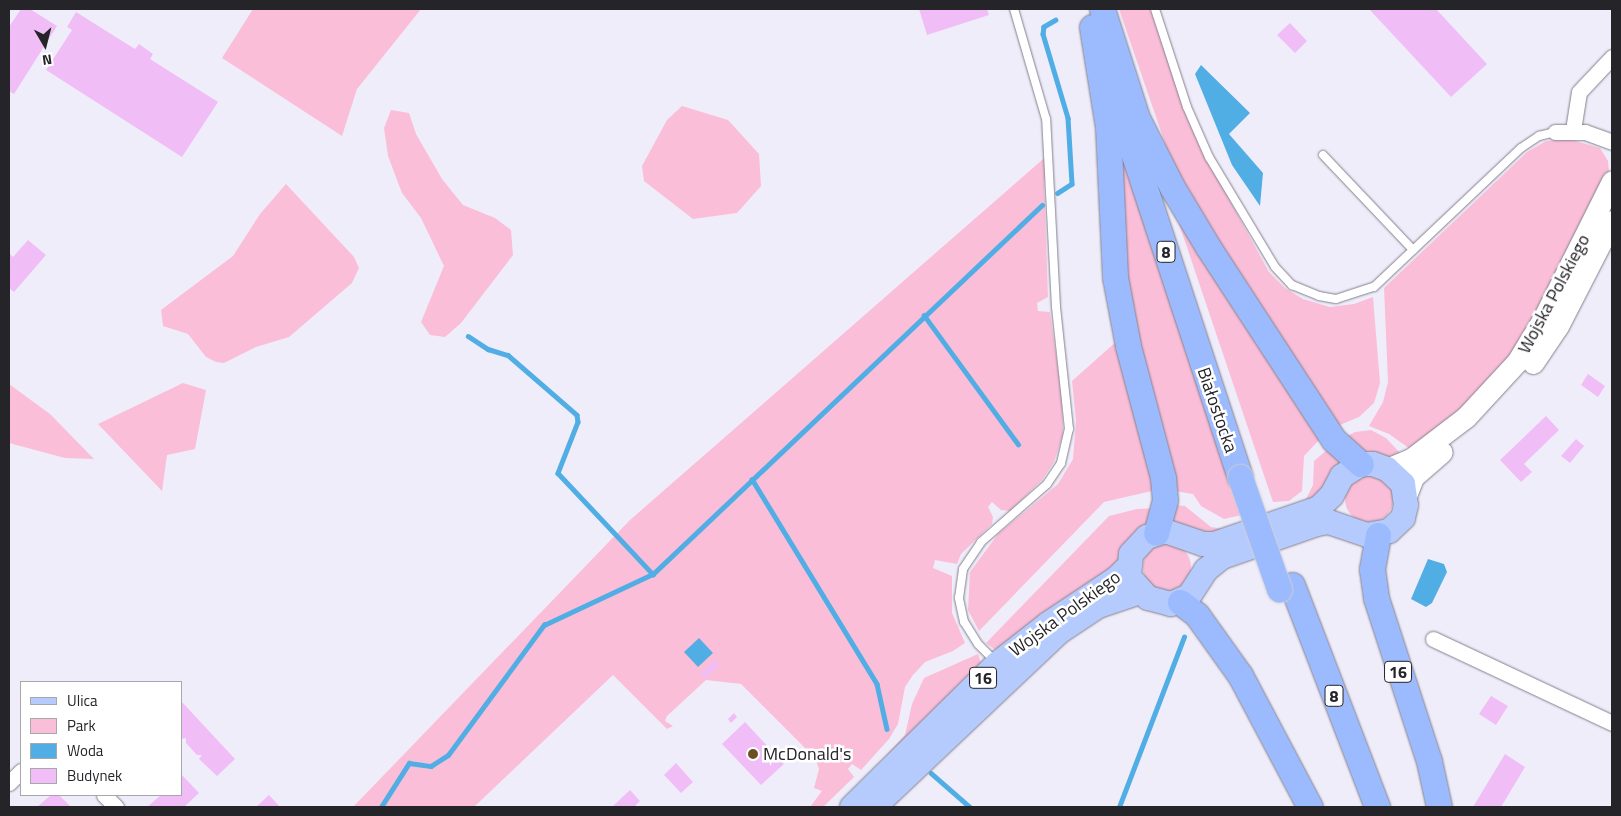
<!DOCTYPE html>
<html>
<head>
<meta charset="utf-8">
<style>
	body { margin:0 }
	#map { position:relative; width:1621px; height:816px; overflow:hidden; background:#f0edfb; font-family:"Titillium Web",sans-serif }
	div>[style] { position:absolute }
	.green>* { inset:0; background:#fabed8 }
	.round { border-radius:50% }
	.water>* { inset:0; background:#51aee5 }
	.stream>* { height:4.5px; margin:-2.25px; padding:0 2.25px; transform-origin:2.25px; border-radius:2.25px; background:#51aee5 }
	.building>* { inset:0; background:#f1bdf6 }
	.roads { filter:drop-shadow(0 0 1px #83808d) drop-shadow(0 0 1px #83808d) }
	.service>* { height:8px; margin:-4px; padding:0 4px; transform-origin:4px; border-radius:4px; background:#fff }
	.minor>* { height:15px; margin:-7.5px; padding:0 7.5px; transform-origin:7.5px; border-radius:7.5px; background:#fff }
	.secondary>* { height:21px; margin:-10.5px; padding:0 10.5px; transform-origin:10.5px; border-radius:10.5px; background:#fff }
	.primary>* { height:24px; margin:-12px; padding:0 12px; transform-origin:12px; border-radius:12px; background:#b5cbfe }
	.trunk>* { height:25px; margin:-12.5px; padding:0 12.5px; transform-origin:12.5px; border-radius:12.5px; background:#9cbafe }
	.bridges { filter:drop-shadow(0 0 1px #cfcfd0) drop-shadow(0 0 1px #cfcfd0) }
	.trunk-bridge>* { height:25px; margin:-12.5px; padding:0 12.5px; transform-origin:12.5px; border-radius:12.5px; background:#9cbafe }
	.dots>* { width:14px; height:14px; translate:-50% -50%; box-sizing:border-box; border:2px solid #fff; border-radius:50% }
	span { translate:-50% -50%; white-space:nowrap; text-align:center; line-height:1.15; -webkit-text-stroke:5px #fff; paint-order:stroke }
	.shield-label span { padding:1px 4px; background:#fff; border:1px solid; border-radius:4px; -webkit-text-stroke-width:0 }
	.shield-label { font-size:16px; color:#252429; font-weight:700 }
	.street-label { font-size:18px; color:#252429 }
	.poi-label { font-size:18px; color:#252429 }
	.left { translate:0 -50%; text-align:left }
	.frame { position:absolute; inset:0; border:10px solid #252429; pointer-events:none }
	.legend { position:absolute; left:20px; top:681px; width:162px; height:115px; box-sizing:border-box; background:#fff; border:1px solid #a8a7a9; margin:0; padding:6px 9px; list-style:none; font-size:15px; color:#252429 }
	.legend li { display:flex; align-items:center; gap:10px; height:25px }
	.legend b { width:25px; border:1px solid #a8a7a9 }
	.north { position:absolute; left:20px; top:20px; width:50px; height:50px; -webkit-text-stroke:4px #fff; paint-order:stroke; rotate:172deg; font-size:14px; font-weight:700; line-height:20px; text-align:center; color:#252429 }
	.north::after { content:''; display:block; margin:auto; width:18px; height:22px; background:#252429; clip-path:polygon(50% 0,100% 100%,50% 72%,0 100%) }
</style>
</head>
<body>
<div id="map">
	<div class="green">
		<i style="clip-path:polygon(253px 9px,421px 9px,357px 89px,342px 136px,222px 58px)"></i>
		<i style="clip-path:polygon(1119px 9px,1150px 9px,1199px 144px,1269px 272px,1285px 288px,1303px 299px,1330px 307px,1354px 304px,1373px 297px,1380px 383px,1374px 403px,1359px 417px,1335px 427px,1240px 279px,1170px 158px)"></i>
		<i style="clip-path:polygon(682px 106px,728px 120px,759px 154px,761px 186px,737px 213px,693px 219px,644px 181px,642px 166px,667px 120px)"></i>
		<i style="clip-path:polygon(391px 110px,409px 113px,416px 134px,442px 179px,463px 205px,495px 218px,511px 230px,513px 255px,461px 323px,445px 337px,430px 335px,421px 322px,444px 266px,421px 218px,402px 193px,388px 156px,384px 128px)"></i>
		<i style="clip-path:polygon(1119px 124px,1242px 515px,1224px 519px,1201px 506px,1193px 494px,1174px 491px,1133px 324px,1124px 254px)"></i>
		<i style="clip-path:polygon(1556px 140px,1572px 140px,1600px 148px,1608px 161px,1609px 172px,1539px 315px,1499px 376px,1413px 451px,1389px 434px,1369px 426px,1383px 402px,1388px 382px,1384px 288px,1527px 152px,1546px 141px)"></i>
		<i style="clip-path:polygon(1050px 153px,1044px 182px,1048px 297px,1037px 303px,1038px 311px,1050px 312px,1062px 396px,1063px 435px,1054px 462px,1042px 480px,1010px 511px,1001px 510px,992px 502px,988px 507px,993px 517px,992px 524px,961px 554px,957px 564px,935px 560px,933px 568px,952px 576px,952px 613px,965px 643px,953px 651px,925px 662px,913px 675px,905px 687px,898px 724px,889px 739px,861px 770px,852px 764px,848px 769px,854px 777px,823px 807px,810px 807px,822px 791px,814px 788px,819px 769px,815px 758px,741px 684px,706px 680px,667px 716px,665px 721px,673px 726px,667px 729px,613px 675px,474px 807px,353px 807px,630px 520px)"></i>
		<i style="clip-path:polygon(286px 184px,354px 257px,359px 268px,352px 283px,289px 337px,256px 347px,224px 363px,216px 362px,206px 357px,188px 334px,163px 326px,161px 310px,233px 256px,260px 214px)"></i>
		<i style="clip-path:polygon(1172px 203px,1322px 437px,1304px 456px,1302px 491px,1289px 501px,1273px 502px)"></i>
		<i style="clip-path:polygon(1118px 340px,1156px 490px,1104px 502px,979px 631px,968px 610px,970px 572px,998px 534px,1058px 484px,1073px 459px,1076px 421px,1072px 381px)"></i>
		<i style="clip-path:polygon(183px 383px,206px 390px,195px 449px,167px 455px,162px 491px,98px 424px)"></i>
		<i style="clip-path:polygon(9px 384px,50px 414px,94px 459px,65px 458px,9px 443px)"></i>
		<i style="clip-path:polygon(1371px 430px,1386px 438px,1403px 456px,1390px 457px,1355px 451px,1342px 439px,1355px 432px)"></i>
		<i style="clip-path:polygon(1328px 449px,1344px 463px,1315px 501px,1302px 507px,1313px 485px,1314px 461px)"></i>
		<i class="round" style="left:1345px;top:475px;width:48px;height:48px"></i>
		<i style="clip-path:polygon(1174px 505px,1185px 506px,1211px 527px,1236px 531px,1211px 537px,1169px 524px)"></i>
		<i style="clip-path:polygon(1158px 508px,1114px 572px,1007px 649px,994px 649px,986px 643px,1109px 516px,1137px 509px)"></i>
		<i class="round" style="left:1143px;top:543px;width:48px;height:48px"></i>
		<i style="clip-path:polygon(978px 654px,981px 663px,866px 778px,905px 735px,912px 704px,924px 678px)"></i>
	</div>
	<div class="water">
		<i style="clip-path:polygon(1201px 65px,1250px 113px,1229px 134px,1263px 173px,1260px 206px,1232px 165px,1195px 74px)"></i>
		<i style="clip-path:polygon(1428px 559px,1444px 564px,1447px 572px,1432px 603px,1426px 607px,1411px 599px)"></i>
		<i style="clip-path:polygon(699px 638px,713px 653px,698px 667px,684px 652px)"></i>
	</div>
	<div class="stream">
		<i style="left:1056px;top:20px;width:14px;rotate:150deg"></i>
		<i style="left:1044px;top:27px;width:7px;rotate:98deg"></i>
		<i style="left:1043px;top:34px;width:88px;rotate:73.4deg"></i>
		<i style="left:1068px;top:118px;width:66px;rotate:86.5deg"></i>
		<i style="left:1072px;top:184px;width:17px;rotate:147deg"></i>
		<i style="left:924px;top:315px;width:160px;rotate:53.9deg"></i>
		<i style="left:468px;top:336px;width:24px;rotate:33deg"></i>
		<i style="left:488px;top:349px;width:21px;rotate:17deg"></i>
		<i style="left:508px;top:355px;width:91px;rotate:41deg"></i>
		<i style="left:577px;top:415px;width:7px;rotate:82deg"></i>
		<i style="left:578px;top:422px;width:55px;rotate:111.4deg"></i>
		<i style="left:558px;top:473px;width:139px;rotate:46.8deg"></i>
		<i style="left:752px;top:479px;width:240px;rotate:58.6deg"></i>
		<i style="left:877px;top:684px;width:46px;rotate:77.5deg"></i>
		<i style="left:931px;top:773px;width:52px;rotate:41.1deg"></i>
		<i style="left:381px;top:807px;width:52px;rotate:-57.5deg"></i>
		<i style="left:409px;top:763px;width:22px;rotate:8deg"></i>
		<i style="left:431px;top:766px;width:20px;rotate:-33deg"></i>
		<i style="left:448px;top:755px;width:162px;rotate:-53.6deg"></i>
		<i style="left:544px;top:625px;width:120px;rotate:-25.1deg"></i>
		<i style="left:653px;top:574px;width:536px;rotate:-43.49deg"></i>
		<i style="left:1119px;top:807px;width:182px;rotate:-69.1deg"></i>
	</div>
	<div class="building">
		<i style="clip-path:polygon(21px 9px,30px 9px,57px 26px,14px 94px,9px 91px,9px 27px)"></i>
		<i style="clip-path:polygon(919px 9px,987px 9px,989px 15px,927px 35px)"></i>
		<i style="clip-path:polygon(1369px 9px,1436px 9px,1487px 64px,1451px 97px)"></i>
		<i style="clip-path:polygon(76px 12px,135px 49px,139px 44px,153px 54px,150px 59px,218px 102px,182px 157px,46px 70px,72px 30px,67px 27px)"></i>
		<i style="clip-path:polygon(1290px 23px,1307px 41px,1295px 53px,1277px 35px)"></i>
		<i style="clip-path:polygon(28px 240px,46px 255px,14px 292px,9px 288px,9px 253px,13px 257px)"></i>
		<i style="clip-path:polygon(1588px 374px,1605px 386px,1598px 397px,1581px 385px)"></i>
		<i style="clip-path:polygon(1546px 416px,1559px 430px,1524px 464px,1532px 472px,1521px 482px,1500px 460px)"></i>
		<i style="clip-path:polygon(1576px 439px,1584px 446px,1570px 463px,1561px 456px)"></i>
		<i style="clip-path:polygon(715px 660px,719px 665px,705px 678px,701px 673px)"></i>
		<i style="clip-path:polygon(1491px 696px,1508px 706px,1496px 725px,1479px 714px)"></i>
		<i style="clip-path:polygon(181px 701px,235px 759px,217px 776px,199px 759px,202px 755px,197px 755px,186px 743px,186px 738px,181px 739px)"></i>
		<i style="clip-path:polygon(734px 713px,737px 717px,731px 723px,728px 719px)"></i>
		<i style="clip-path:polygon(745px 722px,784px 764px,761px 785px,722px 744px)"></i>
		<i style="clip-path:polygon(1505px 754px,1525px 767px,1501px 807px,1473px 807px)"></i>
		<i style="clip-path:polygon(676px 763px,693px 782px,681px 793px,664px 775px)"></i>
		<i style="clip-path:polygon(181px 774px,199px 793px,184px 807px,147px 807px,161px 795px,181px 795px)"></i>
		<i style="clip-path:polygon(630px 790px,640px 801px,634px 807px,612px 807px)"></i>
		<i style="clip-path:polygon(51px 795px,59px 795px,71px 807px,37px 807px)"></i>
		<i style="clip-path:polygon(269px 795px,280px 807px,256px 807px)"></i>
	</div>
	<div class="roads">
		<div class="service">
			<i style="left:1155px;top:9px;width:103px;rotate:71.9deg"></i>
			<i style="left:1187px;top:107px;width:55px;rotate:66.3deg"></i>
			<i style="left:1209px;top:157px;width:128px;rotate:59deg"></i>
			<i style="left:1275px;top:267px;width:25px;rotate:47deg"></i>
			<i style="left:1292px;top:285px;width:29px;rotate:22deg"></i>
			<i style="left:1319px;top:296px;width:17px;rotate:10deg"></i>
			<i style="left:1336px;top:299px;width:40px;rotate:-18deg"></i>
			<i style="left:1374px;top:287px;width:202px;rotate:-43.4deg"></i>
			<i style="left:1521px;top:148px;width:22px;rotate:-34deg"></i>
			<i style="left:1539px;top:136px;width:16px;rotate:-14deg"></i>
			<i style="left:1323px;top:155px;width:131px;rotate:46.5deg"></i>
			<i style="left:996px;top:662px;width:25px;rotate:-135deg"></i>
			<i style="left:978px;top:644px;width:26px;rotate:-122deg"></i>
			<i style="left:964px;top:622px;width:25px;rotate:-102deg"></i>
			<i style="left:959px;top:598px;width:29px;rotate:-82deg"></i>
			<i style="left:963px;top:569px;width:32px;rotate:-56deg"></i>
			<i style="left:981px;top:542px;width:88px;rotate:-41.3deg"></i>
			<i style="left:1047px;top:484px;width:25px;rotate:-56deg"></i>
			<i style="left:1061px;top:463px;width:35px;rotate:-77deg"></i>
			<i style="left:1069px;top:429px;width:123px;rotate:-96.1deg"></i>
			<i style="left:1056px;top:307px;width:188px;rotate:-93deg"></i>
			<i style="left:1046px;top:119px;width:115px;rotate:-106.2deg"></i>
		</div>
		<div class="minor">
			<i style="left:1573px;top:130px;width:38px;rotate:-81deg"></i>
			<i style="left:1579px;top:92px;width:48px;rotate:-46.7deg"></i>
			<i style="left:1555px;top:132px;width:30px"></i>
			<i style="left:1585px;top:132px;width:29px;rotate:20deg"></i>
			<i style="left:1433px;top:639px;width:198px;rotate:25.1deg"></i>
			<i style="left:9px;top:783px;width:17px;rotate:-45deg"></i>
			<i style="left:104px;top:795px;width:17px;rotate:45deg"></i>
		</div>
		<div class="secondary">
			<i style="left:1533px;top:363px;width:45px;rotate:-56deg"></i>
			<i style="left:1558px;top:326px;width:118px;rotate:-62.8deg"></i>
			<i style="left:1387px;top:469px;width:26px;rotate:-23deg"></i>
			<i style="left:1411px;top:459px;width:69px;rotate:-37.4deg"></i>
			<i style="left:1466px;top:417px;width:75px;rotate:-47.2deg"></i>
			<i style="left:1517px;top:362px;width:50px;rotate:-58.8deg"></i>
			<i style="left:1543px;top:319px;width:154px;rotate:-63.4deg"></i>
			<i style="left:1407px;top:493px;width:17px;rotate:-69deg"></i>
			<i style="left:1413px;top:477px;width:38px;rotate:-41deg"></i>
		</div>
		<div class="primary">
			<i style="left:1361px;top:464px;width:12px"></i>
			<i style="left:1373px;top:464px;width:15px;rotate:20deg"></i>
			<i style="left:1387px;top:469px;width:22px;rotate:43deg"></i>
			<i style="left:1403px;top:484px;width:21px;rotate:82deg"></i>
			<i style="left:1406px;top:505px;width:13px;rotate:103deg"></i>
			<i style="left:1403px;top:518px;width:19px;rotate:137deg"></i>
			<i style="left:1389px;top:531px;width:22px;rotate:170deg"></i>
			<i style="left:1367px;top:535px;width:40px;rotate:-161.1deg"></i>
			<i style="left:1329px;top:522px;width:12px;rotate:171deg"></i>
			<i style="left:1317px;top:524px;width:101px;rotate:160.8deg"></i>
			<i style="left:1222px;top:557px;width:21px;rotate:141deg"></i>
			<i style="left:1206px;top:570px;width:31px;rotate:123deg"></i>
			<i style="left:1189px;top:596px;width:20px;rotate:156deg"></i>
			<i style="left:1171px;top:604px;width:24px;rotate:-165deg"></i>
			<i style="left:1148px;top:598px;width:28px;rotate:-132deg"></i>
			<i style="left:1129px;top:577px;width:23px;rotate:-85deg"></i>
			<i style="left:1131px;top:554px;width:23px;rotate:-47deg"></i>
			<i style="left:1147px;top:537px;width:19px;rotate:-18deg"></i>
			<i style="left:1165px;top:531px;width:40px;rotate:18.9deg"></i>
			<i style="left:1203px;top:544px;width:11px"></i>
			<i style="left:1214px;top:544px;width:111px;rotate:-18.9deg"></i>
			<i style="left:1319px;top:508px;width:18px;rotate:-45deg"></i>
			<i style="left:1332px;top:495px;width:21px;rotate:-62deg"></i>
			<i style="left:1342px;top:476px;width:22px;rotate:-32deg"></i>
			<i style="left:852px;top:807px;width:204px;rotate:-44.6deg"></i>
			<i style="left:997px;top:664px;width:65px;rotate:-38.1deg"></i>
			<i style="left:1048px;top:624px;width:83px;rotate:-33.7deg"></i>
			<i style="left:1117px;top:578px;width:16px;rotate:-45deg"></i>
			<i style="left:874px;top:807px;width:255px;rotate:-43.4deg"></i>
			<i style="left:1059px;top:632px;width:47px;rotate:-33.7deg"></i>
			<i style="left:1098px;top:606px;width:44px;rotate:-18.4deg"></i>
		</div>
		<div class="trunk">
			<i style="left:1102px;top:9px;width:111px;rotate:72.2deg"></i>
			<i style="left:1092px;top:27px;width:101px;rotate:80.9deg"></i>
			<i style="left:1108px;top:127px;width:150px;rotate:87.3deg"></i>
			<i style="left:1115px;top:277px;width:70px;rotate:79.3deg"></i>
			<i style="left:1128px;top:346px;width:137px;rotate:75.1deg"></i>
			<i style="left:1163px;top:478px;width:22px;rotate:85deg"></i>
			<i style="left:1165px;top:500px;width:34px;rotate:105deg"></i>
			<i style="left:1115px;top:97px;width:400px;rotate:71.8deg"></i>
			<i style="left:1137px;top:118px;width:77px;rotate:63.1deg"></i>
			<i style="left:1172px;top:187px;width:70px;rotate:59deg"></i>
			<i style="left:1208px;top:247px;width:230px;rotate:56.9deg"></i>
			<i style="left:1334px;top:440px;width:36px;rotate:42deg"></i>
			<i style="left:1378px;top:535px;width:35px;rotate:100deg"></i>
			<i style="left:1372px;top:569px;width:29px;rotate:82deg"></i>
			<i style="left:1376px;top:598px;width:171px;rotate:72deg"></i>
			<i style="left:1429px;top:761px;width:47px;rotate:77.7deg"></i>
			<i style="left:1292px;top:585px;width:238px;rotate:69deg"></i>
			<i style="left:1180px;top:602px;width:21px;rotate:37deg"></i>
			<i style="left:1197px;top:615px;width:74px;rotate:54.4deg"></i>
			<i style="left:1240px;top:675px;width:149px;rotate:62.1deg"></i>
		</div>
	</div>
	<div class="bridges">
		<div class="trunk-bridge">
			<i style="left:1240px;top:477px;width:119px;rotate:70.8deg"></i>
		</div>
	</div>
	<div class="dots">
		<i style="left:753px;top:754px;background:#6c5023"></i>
	</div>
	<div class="shield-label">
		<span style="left:1166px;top:252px">8</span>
		<span style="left:1398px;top:672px">16</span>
		<span style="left:983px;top:678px">16</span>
		<span style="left:1334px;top:696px">8</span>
	</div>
	<div class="street-label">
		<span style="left:1554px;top:294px;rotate:-62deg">Wojska Polskiego</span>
		<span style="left:1217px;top:410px;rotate:71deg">Białostocka</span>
		<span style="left:1065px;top:614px;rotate:-36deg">Wojska Polskiego</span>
	</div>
	<div class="poi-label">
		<span class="left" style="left:763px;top:754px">McDonald's</span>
	</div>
	<div class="frame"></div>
	<ul class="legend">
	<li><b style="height:6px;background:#b5cbfe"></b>Ulica</li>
	<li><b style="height:14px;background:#fabed8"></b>Park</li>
	<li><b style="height:14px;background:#51aee5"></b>Woda</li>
	<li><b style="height:14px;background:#f1bdf6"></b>Budynek</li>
	</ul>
	<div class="north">N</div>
</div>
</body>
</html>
